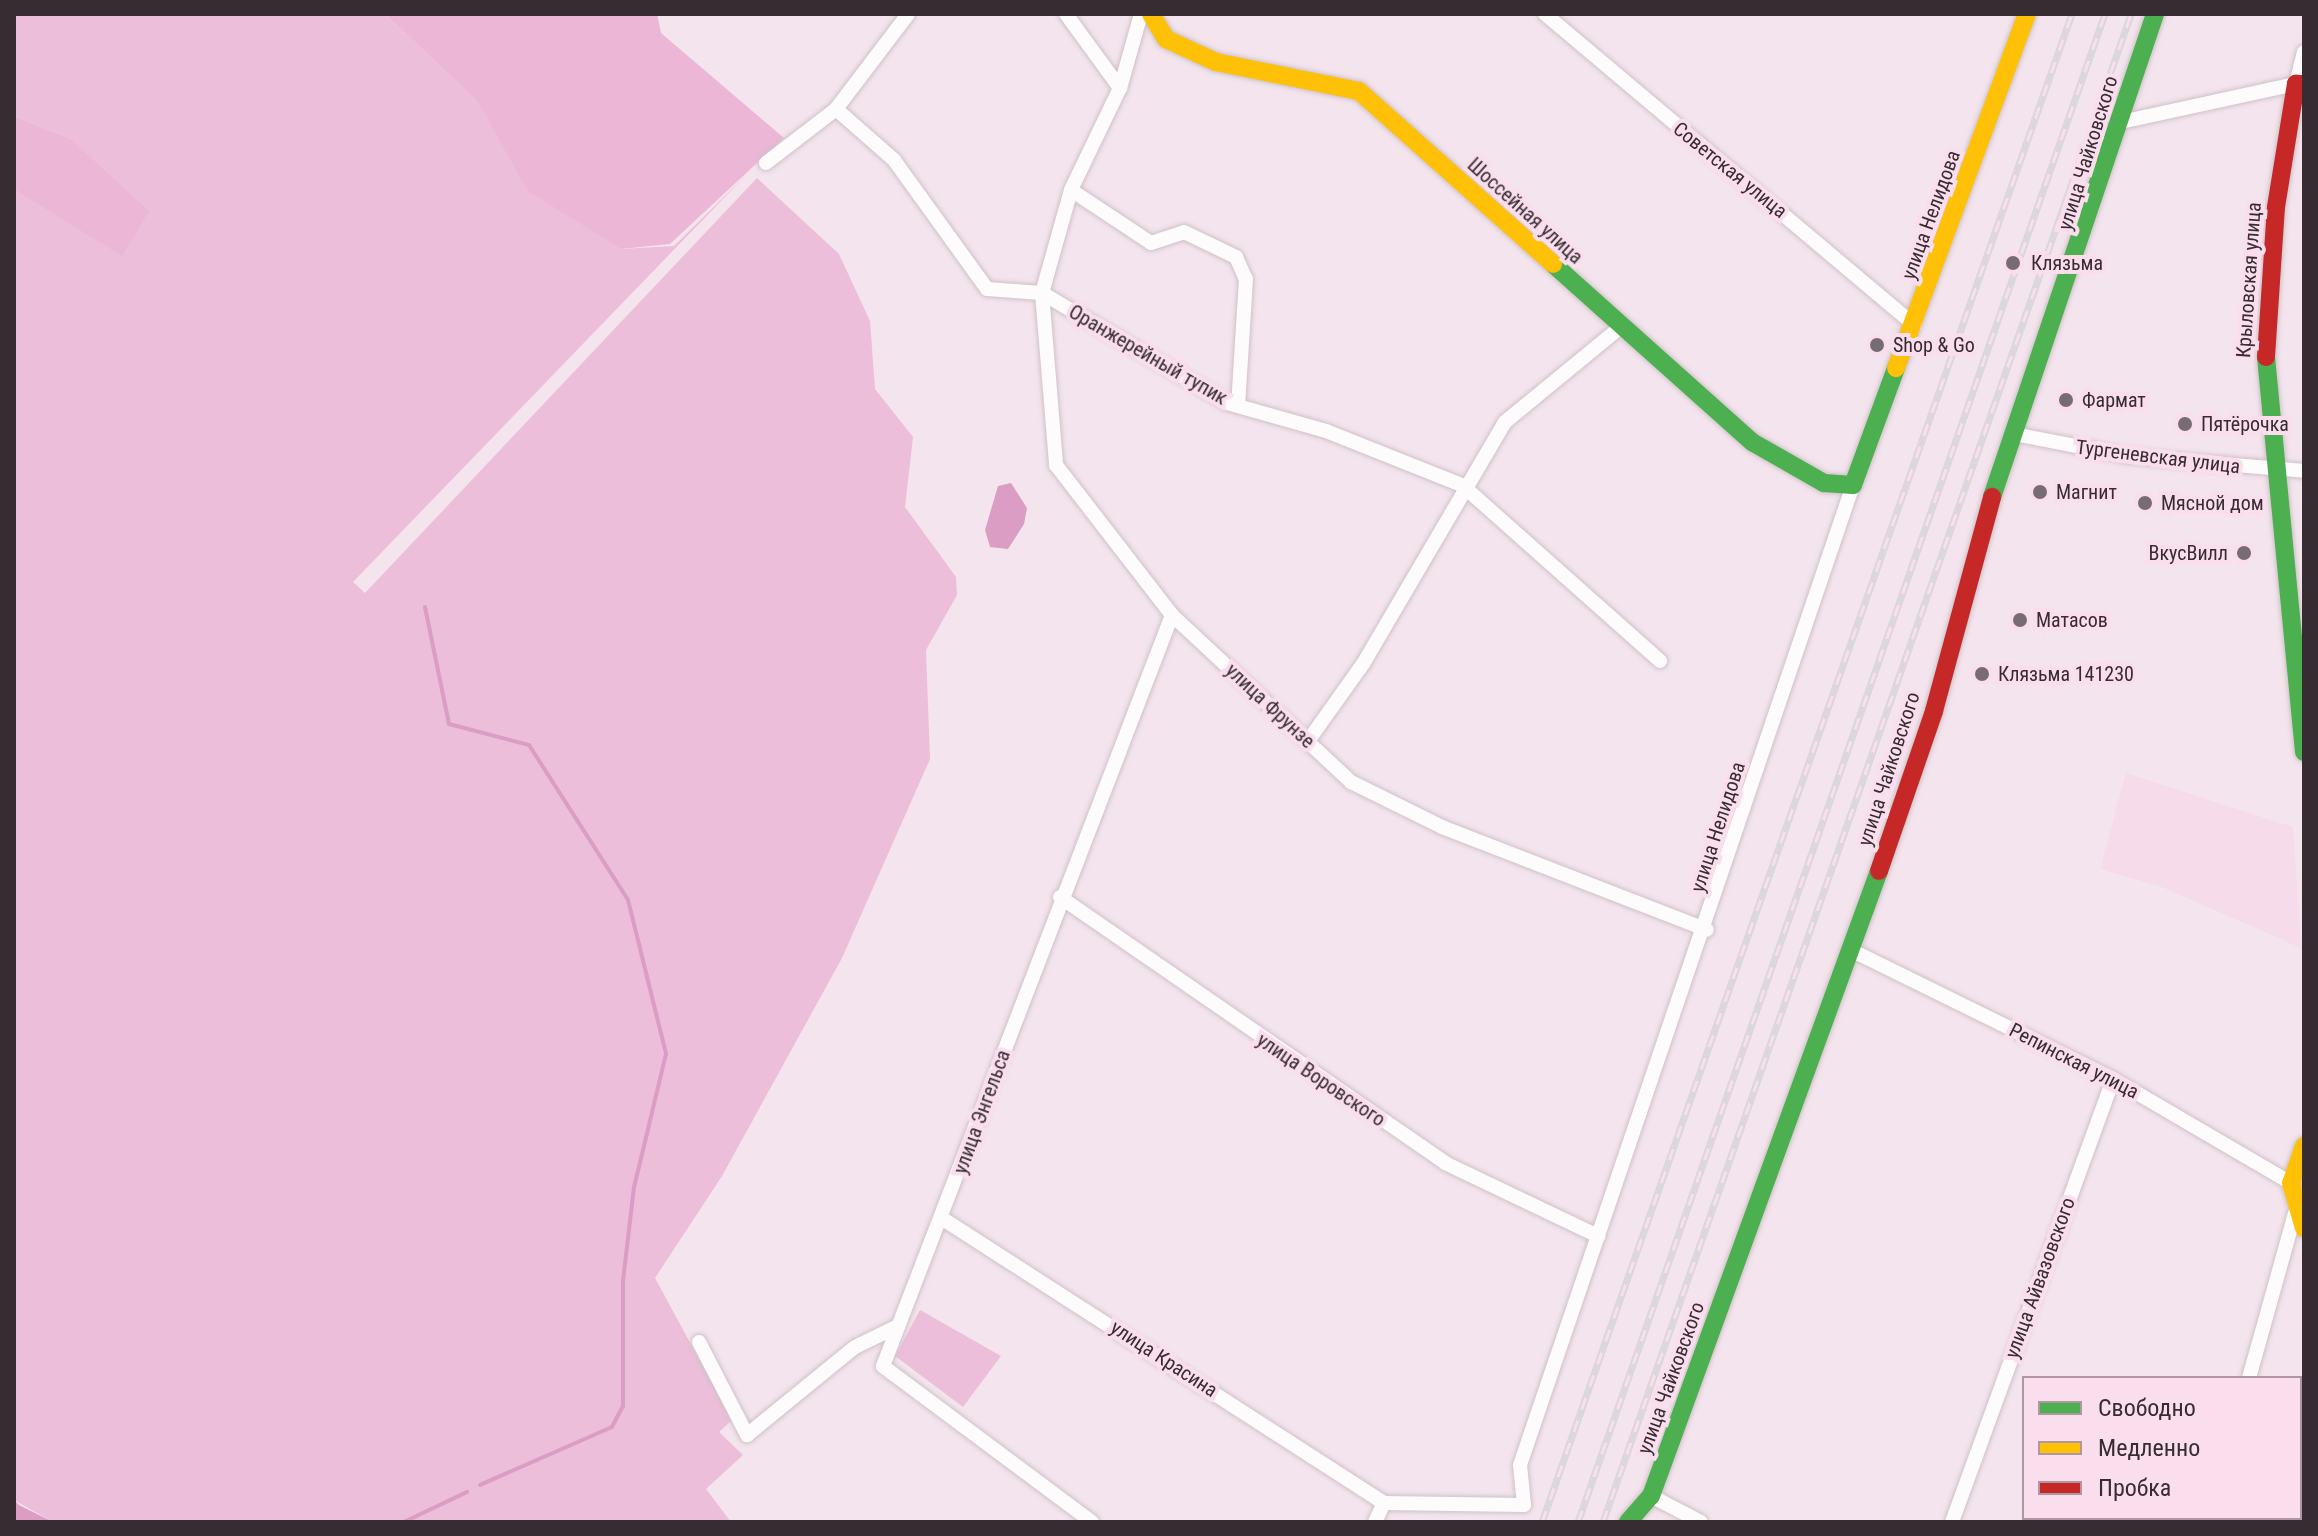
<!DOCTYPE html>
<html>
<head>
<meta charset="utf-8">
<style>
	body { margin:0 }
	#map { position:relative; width:2318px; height:1536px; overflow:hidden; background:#f4e4ed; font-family:"Roboto Condensed",sans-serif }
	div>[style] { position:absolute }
	.built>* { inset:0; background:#f6dbea }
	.green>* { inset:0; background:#ecbeda }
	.forest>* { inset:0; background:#ecb6d7 }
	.water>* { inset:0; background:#db9dc3 }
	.stream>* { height:4px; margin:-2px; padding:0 2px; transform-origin:2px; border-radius:2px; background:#db9dc3 }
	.roads { filter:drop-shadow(0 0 2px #cec2c8) drop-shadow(0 0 2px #cec2c8) }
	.street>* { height:14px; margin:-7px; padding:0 7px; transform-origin:7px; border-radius:7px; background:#fdfbfc }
	.fast>* { height:18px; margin:-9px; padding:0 9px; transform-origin:9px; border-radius:9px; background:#4caf50 }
	.slow>* { height:18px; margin:-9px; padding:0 9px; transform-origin:9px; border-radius:9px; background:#ffc107 }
	.jam>* { height:18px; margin:-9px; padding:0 9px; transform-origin:9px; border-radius:9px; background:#c62828 }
	.rail>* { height:7px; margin-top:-3.5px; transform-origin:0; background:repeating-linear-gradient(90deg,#fadeee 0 12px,#dad6d9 0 24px); box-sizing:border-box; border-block:2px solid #dad6d9 }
	.dots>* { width:22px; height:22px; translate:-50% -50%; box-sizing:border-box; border:4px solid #fadeee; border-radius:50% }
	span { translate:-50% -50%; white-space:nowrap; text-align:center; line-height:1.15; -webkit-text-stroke:8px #fadeee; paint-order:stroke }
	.street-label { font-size:20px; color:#362c31 }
	.poi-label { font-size:20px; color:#362c31 }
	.left { translate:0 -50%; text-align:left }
	.right { translate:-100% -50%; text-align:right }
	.frame { position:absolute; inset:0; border:16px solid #362c31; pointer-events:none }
	.legend { position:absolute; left:2022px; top:1376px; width:280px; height:144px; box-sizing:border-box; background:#fadeee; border:2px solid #ac97a2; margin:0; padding:10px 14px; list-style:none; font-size:24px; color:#362c31 }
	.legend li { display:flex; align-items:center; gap:16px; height:40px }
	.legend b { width:40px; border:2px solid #ac97a2 }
</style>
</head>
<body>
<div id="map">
	<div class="built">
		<i style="clip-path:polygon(2126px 773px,2293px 827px,2301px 948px,2162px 887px,2100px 869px)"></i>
	</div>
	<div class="green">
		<i style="clip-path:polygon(14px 14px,385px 14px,477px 101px,529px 191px,620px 249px,674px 246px,747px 174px,353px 582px,365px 593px,757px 178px,839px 254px,870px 321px,875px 389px,913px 437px,905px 507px,956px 577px,957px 595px,926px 650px,930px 759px,842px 958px,722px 1176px,655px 1278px,732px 1420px,719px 1432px,743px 1455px,706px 1489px,731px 1522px,53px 1522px,14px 1500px,14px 189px,33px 198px,69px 138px,14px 116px)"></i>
		<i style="clip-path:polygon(920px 1310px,1001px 1356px,963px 1407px,895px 1356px)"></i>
	</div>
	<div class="forest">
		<i style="clip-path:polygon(385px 14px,657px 14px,661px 33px,784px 138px,670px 244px,620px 249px,528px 191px,477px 101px)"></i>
		<i style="clip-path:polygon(14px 116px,69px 138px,149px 211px,122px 256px,14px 189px)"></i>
	</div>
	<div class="water">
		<i style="clip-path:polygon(1011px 483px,1027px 508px,1024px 524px,1008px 549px,990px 547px,985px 530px,998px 486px)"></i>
		<i style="clip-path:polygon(14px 1500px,19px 1505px,53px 1522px,14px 1522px)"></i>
	</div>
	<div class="stream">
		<i style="left:425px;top:607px;width:119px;rotate:78.4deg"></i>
		<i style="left:449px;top:724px;width:83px;rotate:14.7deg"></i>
		<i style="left:529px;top:745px;width:184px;rotate:57.4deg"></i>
		<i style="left:628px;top:900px;width:159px;rotate:76.1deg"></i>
		<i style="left:666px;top:1054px;width:137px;rotate:103.5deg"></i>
		<i style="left:634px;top:1187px;width:94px;rotate:96.7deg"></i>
		<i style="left:623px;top:1280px;width:126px;rotate:90deg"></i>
		<i style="left:623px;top:1406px;width:24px;rotate:118deg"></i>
		<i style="left:612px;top:1427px;width:144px;rotate:156.3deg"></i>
		<i style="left:404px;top:1522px;width:70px;rotate:-25.5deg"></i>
	</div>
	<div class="roads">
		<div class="street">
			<i style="left:1066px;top:14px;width:92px;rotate:53.9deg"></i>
			<i style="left:1141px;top:14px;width:77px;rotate:105.8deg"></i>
			<i style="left:1120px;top:88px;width:113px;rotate:115.7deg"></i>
			<i style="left:1071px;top:190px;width:107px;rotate:105.7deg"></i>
			<i style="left:1042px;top:293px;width:173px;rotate:85.3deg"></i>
			<i style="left:1056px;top:465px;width:190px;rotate:52.3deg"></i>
			<i style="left:1172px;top:615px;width:245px;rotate:43deg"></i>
			<i style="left:1351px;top:782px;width:102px;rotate:26.3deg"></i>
			<i style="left:1442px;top:827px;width:284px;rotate:21.2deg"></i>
			<i style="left:1545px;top:14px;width:483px;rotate:40.1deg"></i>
			<i style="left:836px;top:109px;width:77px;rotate:41.3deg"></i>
			<i style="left:894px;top:160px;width:159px;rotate:54.2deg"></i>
			<i style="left:987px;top:289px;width:55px;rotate:4.2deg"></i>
			<i style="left:1042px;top:293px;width:215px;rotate:30.7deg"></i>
			<i style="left:1227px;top:403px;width:103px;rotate:15.8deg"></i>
			<i style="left:1326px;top:431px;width:146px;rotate:21.7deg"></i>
			<i style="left:1462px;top:485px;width:265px;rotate:41.6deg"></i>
			<i style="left:2121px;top:122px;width:179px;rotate:-12.3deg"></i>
			<i style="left:2296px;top:84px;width:33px;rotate:-76deg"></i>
			<i style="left:766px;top:163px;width:88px;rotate:-37.6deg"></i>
			<i style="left:836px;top:109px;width:119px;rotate:-52.8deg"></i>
			<i style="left:1071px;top:190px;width:96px;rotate:33.5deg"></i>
			<i style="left:1151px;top:243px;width:35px;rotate:-18deg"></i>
			<i style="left:1184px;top:232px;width:58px;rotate:25.7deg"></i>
			<i style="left:1236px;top:257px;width:24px;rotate:66deg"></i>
			<i style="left:1246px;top:279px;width:127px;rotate:93.6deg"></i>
			<i style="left:2014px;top:434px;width:115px;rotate:11deg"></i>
			<i style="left:2127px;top:456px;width:178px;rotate:4.8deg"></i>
			<i style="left:1308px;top:741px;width:95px;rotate:-54.5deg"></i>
			<i style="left:1363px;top:664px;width:281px;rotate:-59.6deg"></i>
			<i style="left:1505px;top:422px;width:151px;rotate:-39.4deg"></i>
			<i style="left:1060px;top:897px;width:468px;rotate:34.6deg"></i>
			<i style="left:1445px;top:1163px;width:170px;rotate:25.5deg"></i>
			<i style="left:1851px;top:950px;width:292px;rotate:26.2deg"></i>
			<i style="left:2113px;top:1079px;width:206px;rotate:30.3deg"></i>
			<i style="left:943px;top:1219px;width:525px;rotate:32.78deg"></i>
			<i style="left:699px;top:1342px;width:105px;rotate:62.7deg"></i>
			<i style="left:747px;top:1435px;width:139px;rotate:-39.2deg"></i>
			<i style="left:855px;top:1347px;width:46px;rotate:-26deg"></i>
			<i style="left:2249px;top:1378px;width:171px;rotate:-74.4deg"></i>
			<i style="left:1651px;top:1496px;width:56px;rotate:27.5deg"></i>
			<i style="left:2287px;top:1518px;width:5px;rotate:53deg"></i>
			<i style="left:1092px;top:1522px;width:261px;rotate:-143.3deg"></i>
			<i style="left:883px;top:1366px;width:805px;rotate:-68.95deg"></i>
			<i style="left:1375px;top:1522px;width:21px;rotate:-65deg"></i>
			<i style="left:1384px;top:1503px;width:140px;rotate:0.8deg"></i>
			<i style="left:1524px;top:1505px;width:40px;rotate:-95.7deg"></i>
			<i style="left:1520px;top:1465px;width:1035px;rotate:-71.23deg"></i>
			<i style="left:1952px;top:1522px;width:471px;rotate:-70deg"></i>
			<i style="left:2211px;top:1522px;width:4px;rotate:-76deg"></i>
		</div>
		<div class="fast">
			<i style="left:1553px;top:264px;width:267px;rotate:41.8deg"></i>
			<i style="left:1752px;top:442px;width:83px;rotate:29.7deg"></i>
			<i style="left:1824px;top:483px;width:29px;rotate:4deg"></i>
			<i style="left:1853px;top:485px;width:125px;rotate:-69.8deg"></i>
			<i style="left:2266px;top:357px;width:397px;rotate:84.5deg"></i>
			<i style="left:1992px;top:497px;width:510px;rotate:-71.35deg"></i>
			<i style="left:1628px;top:1522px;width:35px;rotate:-49deg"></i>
			<i style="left:1651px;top:1496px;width:665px;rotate:-69.96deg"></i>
		</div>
		<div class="slow">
			<i style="left:1151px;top:14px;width:29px;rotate:59deg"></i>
			<i style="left:1166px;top:39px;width:55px;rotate:24.7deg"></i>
			<i style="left:1216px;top:62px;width:146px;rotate:11.5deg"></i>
			<i style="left:1359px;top:91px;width:260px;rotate:41.7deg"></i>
			<i style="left:1896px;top:368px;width:377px;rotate:-69.7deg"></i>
			<i style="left:2304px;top:1146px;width:39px;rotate:109deg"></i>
			<i style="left:2291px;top:1183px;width:47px;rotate:73.9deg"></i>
		</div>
		<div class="jam">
			<i style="left:2266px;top:357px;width:150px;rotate:-86.2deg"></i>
			<i style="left:2276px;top:207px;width:125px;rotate:-80.8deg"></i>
			<i style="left:2296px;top:84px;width:8px"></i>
			<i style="left:1879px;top:871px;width:169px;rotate:-71deg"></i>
			<i style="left:1934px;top:711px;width:222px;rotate:-74.8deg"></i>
		</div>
	</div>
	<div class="rail">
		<i style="left:1542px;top:1522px;width:1598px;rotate:-70.64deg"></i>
		<i style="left:1578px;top:1522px;width:1597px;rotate:-70.74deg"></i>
		<i style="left:1603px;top:1522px;width:1598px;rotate:-70.7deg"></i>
	</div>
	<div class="dots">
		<i style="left:2013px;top:263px;background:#786c73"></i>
		<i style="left:1877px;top:345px;background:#786c73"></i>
		<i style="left:2066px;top:400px;background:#786c73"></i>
		<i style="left:2185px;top:424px;background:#786c73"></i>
		<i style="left:2040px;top:492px;background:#786c73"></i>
		<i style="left:2145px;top:503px;background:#786c73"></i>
		<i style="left:2244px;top:553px;background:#786c73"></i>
		<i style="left:2020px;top:620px;background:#786c73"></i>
		<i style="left:1982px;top:674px;background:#786c73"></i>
	</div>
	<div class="street-label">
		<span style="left:2088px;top:153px;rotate:-73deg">улица Чайковского</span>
		<span style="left:1730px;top:170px;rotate:39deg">Советская улица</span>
		<span style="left:1525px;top:211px;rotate:42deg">Шоссейная улица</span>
		<span style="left:1931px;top:215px;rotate:-70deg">улица Нелидова</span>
		<span style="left:2249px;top:280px;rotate:-86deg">Крыловская улица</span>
		<span style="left:1148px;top:355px;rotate:30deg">Оранжерейный тупик</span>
		<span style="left:2158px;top:457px;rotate:7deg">Тургеневская улица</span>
		<span style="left:1270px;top:706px;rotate:43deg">улица Фрунзе</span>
		<span style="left:1889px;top:769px;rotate:-72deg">улица Чайковского</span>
		<span style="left:1718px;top:827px;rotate:-72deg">улица Нелидова</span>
		<span style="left:2074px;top:1061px;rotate:27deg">Репинская улица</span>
		<span style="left:1321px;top:1080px;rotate:34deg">улица Воровского</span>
		<span style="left:982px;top:1112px;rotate:-70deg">улица Энгельса</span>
		<span style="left:2040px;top:1278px;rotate:-70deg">улица Айвазовского</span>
		<span style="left:1164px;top:1359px;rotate:33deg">улица Красина</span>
		<span style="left:1671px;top:1378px;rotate:-70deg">улица Чайковского</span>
	</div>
	<div class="poi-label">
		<span class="left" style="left:2031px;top:263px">Клязьма</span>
		<span class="left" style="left:1893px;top:345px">Shop &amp; Go</span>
		<span class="left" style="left:2082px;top:400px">Фармат</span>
		<span class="left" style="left:2201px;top:424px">Пятёрочка</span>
		<span class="left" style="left:2056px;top:492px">Магнит</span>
		<span class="left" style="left:2161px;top:503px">Мясной дом</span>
		<span class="right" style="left:2228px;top:553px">ВкусВилл</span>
		<span class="left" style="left:2036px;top:620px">Матасов</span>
		<span class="left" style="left:1998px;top:674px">Клязьма 141230</span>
	</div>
	<div class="frame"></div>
	<ul class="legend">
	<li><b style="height:10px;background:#4caf50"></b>Свободно</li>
	<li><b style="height:10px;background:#ffc107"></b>Медленно</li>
	<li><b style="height:10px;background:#c62828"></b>Пробка</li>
	</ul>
</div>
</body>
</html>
